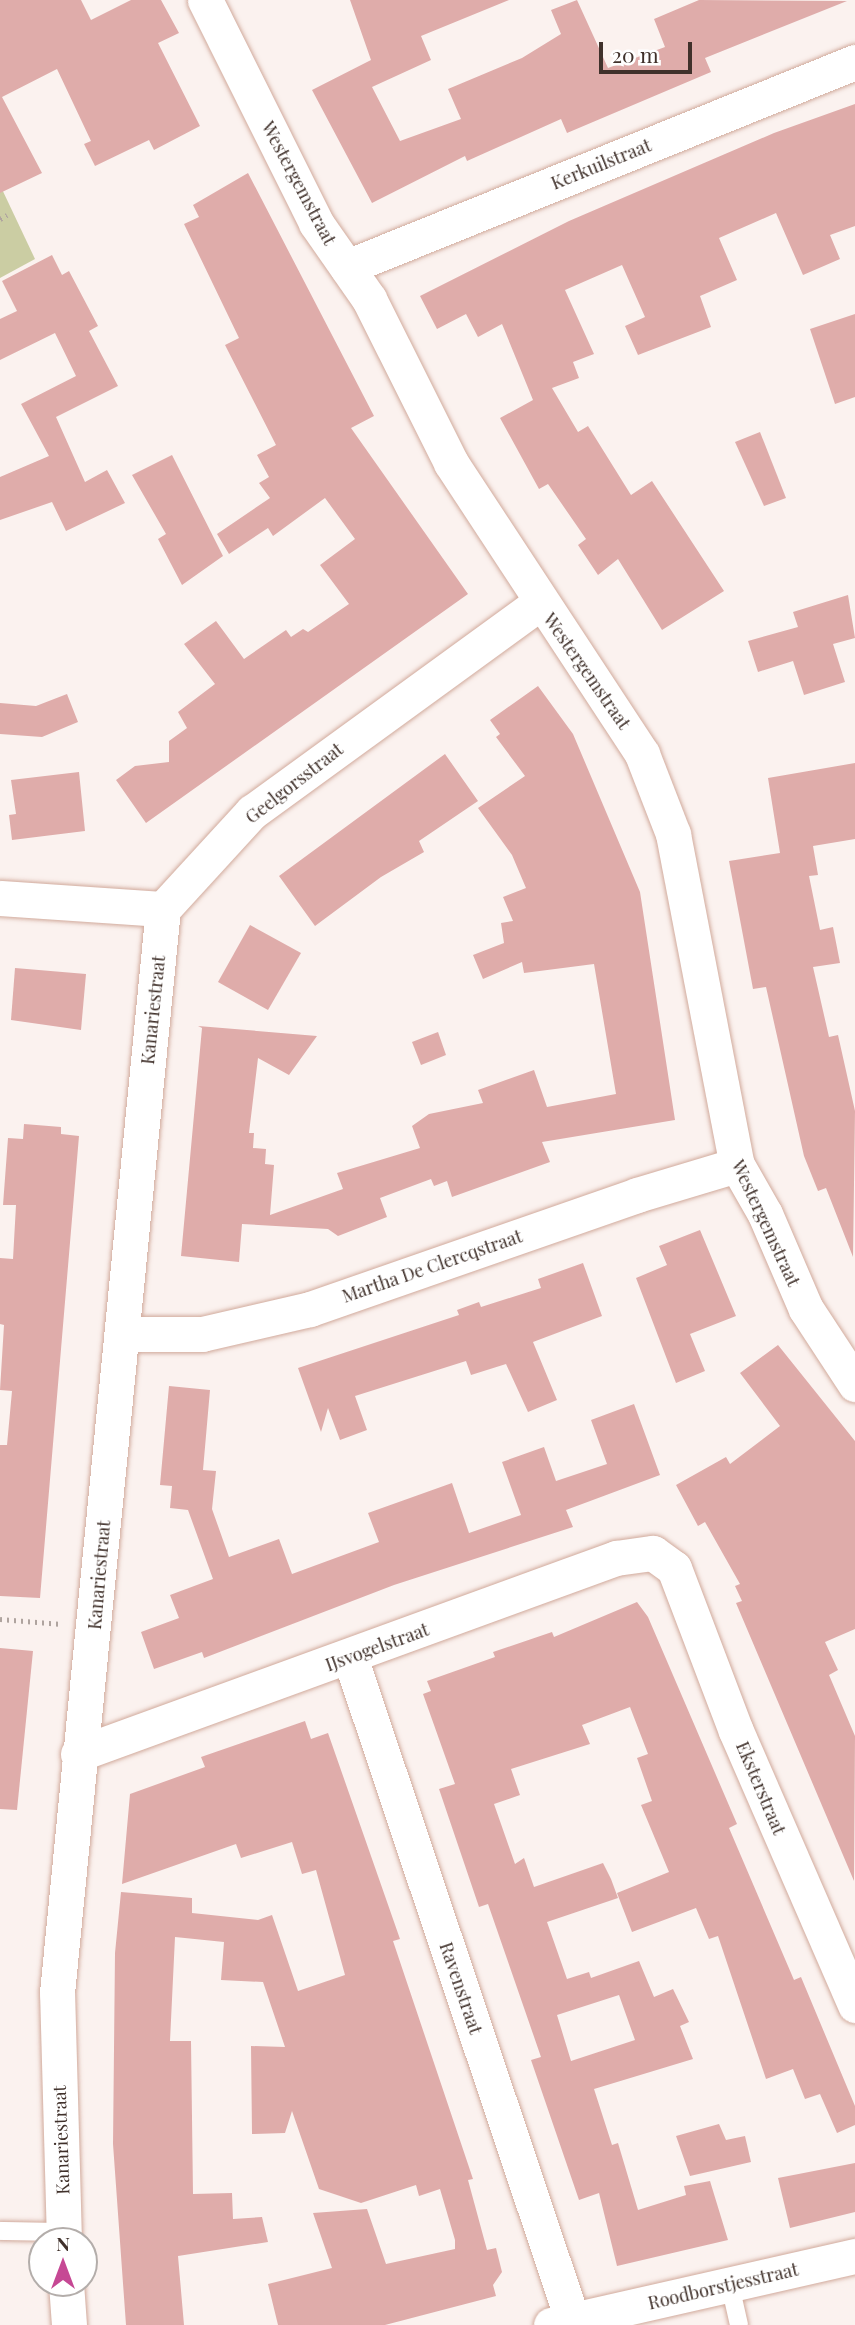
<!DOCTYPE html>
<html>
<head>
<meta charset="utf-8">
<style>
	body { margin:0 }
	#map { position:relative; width:855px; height:2325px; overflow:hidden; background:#fbf2ef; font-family:"Playfair Display",serif }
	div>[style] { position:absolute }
	.green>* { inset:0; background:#cbcda3 }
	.building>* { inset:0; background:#dfacaa }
	.path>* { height:4.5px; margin-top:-2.25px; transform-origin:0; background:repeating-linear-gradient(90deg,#afa49f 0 2px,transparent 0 7px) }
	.roads { filter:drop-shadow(0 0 2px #d1aa9c) drop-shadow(0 0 2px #d1aa9c) }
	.service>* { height:18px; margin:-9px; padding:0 9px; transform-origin:9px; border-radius:9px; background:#fff }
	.minor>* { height:35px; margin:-17.5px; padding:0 17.5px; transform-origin:17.5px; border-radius:17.5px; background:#fff }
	span { translate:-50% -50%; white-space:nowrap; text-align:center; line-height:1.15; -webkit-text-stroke:5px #fff; paint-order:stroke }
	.street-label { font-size:18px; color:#40312b }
	.north { position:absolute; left:28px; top:2227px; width:70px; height:70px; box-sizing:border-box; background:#fff; border:2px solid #b3adaa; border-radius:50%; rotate:0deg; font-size:19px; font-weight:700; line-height:28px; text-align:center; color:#40312b }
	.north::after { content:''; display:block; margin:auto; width:24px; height:32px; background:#c64894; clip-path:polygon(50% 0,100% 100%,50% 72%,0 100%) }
	.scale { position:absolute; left:599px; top:42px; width:93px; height:32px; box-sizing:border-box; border:4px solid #40312b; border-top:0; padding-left:9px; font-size:21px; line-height:24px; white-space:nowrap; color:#40312b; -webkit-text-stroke:5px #fff; paint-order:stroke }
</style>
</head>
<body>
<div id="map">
	<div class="green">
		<i style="clip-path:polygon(0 185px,35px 259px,0 278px)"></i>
	</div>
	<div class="building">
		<i style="clip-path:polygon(0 0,81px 0,91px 20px,131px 0,161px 0,179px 33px,158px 43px,200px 126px,154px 150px,149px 140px,95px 166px,84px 144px,91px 141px,57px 69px,2px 97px,42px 173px,0 193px)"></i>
		<i style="clip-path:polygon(350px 0,509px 0,421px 36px,431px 60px,372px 87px,400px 141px,461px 119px,448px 89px,522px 58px,561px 34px,551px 10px,577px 0,608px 68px,665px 47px,654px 19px,699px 0,847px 1px,705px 58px,711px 72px,567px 133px,561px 119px,467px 161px,465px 156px,372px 203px,312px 90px,371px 60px)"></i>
		<i style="clip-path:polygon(855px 104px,855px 226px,830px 235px,840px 259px,803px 275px,776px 213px,719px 238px,737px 280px,700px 296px,711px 327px,638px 355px,625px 326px,645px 317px,622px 265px,565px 290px,594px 354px,573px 362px,579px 378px,552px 388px,578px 432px,588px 426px,631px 495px,652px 481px,724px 591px,662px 630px,618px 559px,598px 575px,578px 545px,586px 539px,548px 484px,539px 489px,500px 418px,533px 400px,502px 324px,478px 337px,466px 314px,437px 329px,420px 296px,569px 221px,774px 133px)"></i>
		<i style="clip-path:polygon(248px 173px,374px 416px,351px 428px,468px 594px,146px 823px,116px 780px,135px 766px,169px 762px,169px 741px,187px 728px,178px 712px,215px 684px,184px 644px,216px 621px,244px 659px,286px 630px,291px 637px,303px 629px,308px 632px,349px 604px,320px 565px,355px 539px,325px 498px,273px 536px,268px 528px,229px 554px,217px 534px,270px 498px,259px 483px,269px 477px,257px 455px,276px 445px,225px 345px,239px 338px,184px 224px,199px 217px,193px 205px)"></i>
		<i style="clip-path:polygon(52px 255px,62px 275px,69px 271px,98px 326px,89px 331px,118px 386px,56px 417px,85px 482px,107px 470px,125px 503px,66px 531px,52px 502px,0 520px,0 477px,49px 456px,21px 404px,76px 376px,55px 333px,0 360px,0 319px,17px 311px,2px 281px)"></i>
		<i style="clip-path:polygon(855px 314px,855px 397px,835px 404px,810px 329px)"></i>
		<i style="clip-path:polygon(760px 432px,786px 498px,764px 506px,735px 442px)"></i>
		<i style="clip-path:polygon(172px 455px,223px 556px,182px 585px,158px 539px,166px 534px,132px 475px)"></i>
		<i style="clip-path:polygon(848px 595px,855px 638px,833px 644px,845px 682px,804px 695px,793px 661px,758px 672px,748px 641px,798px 627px,793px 612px)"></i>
		<i style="clip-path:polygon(538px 686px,573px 734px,640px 892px,675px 1120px,542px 1142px,550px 1162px,452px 1197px,447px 1181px,434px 1186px,431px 1179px,380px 1198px,387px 1217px,338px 1236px,328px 1229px,242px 1224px,239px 1262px,181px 1256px,202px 1028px,198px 1026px,317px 1036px,289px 1075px,258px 1058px,249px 1133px,254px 1133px,253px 1148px,266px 1149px,265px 1164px,274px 1165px,270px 1215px,343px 1189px,337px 1173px,420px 1148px,412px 1126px,429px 1114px,483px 1103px,478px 1090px,534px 1070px,547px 1107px,616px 1094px,594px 964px,524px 973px,522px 962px,483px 979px,473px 955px,504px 943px,501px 923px,513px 921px,503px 897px,526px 888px,512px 855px,478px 808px,525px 776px,496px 737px,500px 734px,490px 720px)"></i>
		<i style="clip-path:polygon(67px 694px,78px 722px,42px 737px,0 734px,0 703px,36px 706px)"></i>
		<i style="clip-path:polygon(445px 754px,478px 801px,419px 841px,424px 852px,381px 877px,315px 926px,279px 876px)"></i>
		<i style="clip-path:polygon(855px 763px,855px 839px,813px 846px,818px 875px,809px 876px,820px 930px,833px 927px,840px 963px,813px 967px,829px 1037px,838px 1035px,855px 1111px,853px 1257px,826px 1188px,818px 1191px,804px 1156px,766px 987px,753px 989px,729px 861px,780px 853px,768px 778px)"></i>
		<i style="clip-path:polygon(79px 772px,85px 831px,12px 840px,9px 815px,16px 814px,11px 780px)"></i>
		<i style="clip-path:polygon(250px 925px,301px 953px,268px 1010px,218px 982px)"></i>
		<i style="clip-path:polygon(15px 968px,86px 974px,81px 1030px,11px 1020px)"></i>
		<i style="clip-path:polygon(438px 1032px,446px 1055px,421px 1065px,412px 1042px)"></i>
		<i style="clip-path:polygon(24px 1124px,61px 1127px,61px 1134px,79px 1136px,40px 1598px,0 1596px,0 1445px,7px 1445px,12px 1391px,0 1390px,4px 1325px,0 1324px,0 1258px,13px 1259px,16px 1205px,3px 1205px,8px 1138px,23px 1139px)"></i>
		<i style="clip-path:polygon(700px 1230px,736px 1316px,690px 1334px,705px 1371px,676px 1383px,636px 1278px,667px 1265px,659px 1246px)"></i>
		<i style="clip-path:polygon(583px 1263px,602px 1316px,533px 1342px,557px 1400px,528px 1412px,506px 1364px,471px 1375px,466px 1361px,355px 1396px,367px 1430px,340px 1440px,328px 1408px,321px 1432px,298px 1368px,459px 1315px,457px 1310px,479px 1302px,481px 1307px,541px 1288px,538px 1279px)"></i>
		<i style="clip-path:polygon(778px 1345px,855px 1441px,855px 1629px,825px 1642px,838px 1670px,829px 1675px,855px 1736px,854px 1881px,736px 1603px,742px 1601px,735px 1586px,740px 1584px,705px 1522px,698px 1526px,676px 1485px,726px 1457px,730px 1464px,780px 1426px,740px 1373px)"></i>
		<i style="clip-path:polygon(169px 1386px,210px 1390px,203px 1470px,216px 1471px,212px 1509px,229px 1557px,279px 1539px,292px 1574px,379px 1542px,368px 1513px,452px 1483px,469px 1533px,521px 1515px,502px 1462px,544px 1447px,556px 1481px,607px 1464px,591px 1420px,634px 1404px,660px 1475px,566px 1510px,573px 1527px,394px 1585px,204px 1658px,202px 1652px,154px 1669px,141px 1632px,179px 1618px,170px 1595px,213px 1579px,188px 1510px,170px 1508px,172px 1486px,160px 1485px)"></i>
		<i style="clip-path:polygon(evenodd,637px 1602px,648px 1617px,737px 1824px,729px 1828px,794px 1980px,801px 1977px,855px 2106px,855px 2125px,837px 2133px,820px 2094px,805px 2099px,793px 2069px,766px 2079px,718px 1936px,709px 1939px,696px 1908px,632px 1932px,617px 1893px,669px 1872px,641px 1805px,652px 1801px,637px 1758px,648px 1754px,630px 1707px,582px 1725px,590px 1744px,511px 1769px,520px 1795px,494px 1804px,515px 1864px,524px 1858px,534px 1887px,603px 1863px,611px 1879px,618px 1898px,547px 1922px,567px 1979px,589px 1972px,591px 1978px,639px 1961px,654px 1997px,673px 1989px,689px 2022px,680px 2026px,693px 2059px,594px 2089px,612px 2145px,618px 2143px,638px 2210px,686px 2195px,684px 2186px,710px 2181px,728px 2240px,617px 2266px,599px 2193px,579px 2200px,531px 2060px,541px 2057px,488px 1904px,479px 1907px,439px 1789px,455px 1784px,423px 1694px,431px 1691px,427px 1681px,495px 1657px,493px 1652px,552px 1632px,554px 1637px,637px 1602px,619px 1995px,635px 2040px,571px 2061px,557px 2015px,619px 1995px)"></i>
		<i style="clip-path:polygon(0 1648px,33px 1651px,17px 1810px,0 1809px)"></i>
		<i style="clip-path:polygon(305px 1721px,311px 1739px,328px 1733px,400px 1939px,393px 1941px,473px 2179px,468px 2180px,487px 2250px,496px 2248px,502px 2272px,493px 2285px,496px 2296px,385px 2325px,278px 2325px,268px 2284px,332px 2268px,313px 2213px,367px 2209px,386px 2264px,455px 2249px,455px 2240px,440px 2189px,419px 2196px,416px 2185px,361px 2203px,319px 2189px,292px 2111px,285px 2133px,252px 2134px,251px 2046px,285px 2047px,263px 1982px,221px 1980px,224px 1942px,175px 1937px,170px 2041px,191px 2041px,193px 2194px,232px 2193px,233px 2219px,262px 2217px,268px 2242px,178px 2256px,184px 2325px,126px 2325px,113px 2144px,115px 1953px,121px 1892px,192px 1898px,192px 1913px,258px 1920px,272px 1915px,298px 1991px,345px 1975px,316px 1870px,302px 1874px,292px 1842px,241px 1858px,236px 1844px,122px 1884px,130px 1794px,205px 1767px,201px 1757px)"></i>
		<i style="clip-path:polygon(719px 2124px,726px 2140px,745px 2136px,751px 2162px,690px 2176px,676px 2136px)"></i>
		<i style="clip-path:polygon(855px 2163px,855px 2212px,790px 2228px,778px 2178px)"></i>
	</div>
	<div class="path">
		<i style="left:0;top:219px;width:8px;rotate:-30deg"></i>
		<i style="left:0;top:1619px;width:62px;rotate:4.6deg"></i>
	</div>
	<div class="roads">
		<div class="service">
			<i style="left:0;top:2231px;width:64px;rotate:0.9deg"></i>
			<i style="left:730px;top:2285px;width:41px;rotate:77.3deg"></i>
		</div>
		<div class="minor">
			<i style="left:205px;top:0;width:249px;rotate:63.5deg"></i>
			<i style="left:316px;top:223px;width:93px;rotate:55.1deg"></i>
			<i style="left:369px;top:299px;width:183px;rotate:63.4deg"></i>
			<i style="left:451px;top:463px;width:348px;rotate:56.7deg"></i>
			<i style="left:642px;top:754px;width:86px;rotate:68.8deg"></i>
			<i style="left:673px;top:834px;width:337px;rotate:79.1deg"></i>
			<i style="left:737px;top:1165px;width:56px;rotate:60.3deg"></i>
			<i style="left:765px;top:1214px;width:103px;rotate:66.7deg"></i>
			<i style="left:806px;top:1309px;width:90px;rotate:56.8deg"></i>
			<i style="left:347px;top:267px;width:548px;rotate:-21.98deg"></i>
			<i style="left:0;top:898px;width:163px;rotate:3.9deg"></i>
			<i style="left:163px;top:909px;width:132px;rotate:-47.5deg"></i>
			<i style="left:252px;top:812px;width:356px;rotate:-36deg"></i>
			<i style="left:122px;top:1334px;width:80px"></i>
			<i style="left:202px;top:1334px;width:111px;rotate:-13deg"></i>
			<i style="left:310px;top:1309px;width:346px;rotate:-19.2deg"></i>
			<i style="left:637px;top:1195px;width:104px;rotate:-16.7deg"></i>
			<i style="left:350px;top:1657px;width:698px;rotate:71.46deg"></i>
			<i style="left:78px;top:1754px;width:573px;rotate:-20.02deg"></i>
			<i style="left:616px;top:1558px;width:37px;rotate:-8deg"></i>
			<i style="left:653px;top:1553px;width:26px;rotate:36deg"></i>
			<i style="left:674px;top:1568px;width:174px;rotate:69.2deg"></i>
			<i style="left:736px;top:1731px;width:299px;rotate:66.5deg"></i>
			<i style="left:64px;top:2241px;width:248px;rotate:-91.6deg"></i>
			<i style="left:57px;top:1993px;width:1089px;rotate:-84.42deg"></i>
			<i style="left:66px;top:2283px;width:42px;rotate:85.9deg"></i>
			<i style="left:551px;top:2325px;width:312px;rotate:-12.8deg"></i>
		</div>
	</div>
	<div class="street-label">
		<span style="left:601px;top:164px;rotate:-22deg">Kerkuilstraat</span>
		<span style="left:299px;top:183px;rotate:62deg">Westergemstraat</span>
		<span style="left:587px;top:671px;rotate:55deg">Westergemstraat</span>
		<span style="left:294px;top:783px;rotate:-38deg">Geelgorsstraat</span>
		<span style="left:153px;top:1010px;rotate:-84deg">Kanariestraat</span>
		<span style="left:766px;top:1223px;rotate:65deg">Westergemstraat</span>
		<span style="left:432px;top:1266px;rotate:-19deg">Martha De Clercqstraat</span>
		<span style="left:99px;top:1575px;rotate:-85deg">Kanariestraat</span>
		<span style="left:377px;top:1647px;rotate:-20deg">IJsvogelstraat</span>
		<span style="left:761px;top:1788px;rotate:67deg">Eksterstraat</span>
		<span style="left:461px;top:1988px;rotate:71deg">Ravenstraat</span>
		<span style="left:61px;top:2140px;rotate:-92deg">Kanariestraat</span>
		<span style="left:723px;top:2286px;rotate:-13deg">Roodborstjesstraat</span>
	</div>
	<div class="north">N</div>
	<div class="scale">20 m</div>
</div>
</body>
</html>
